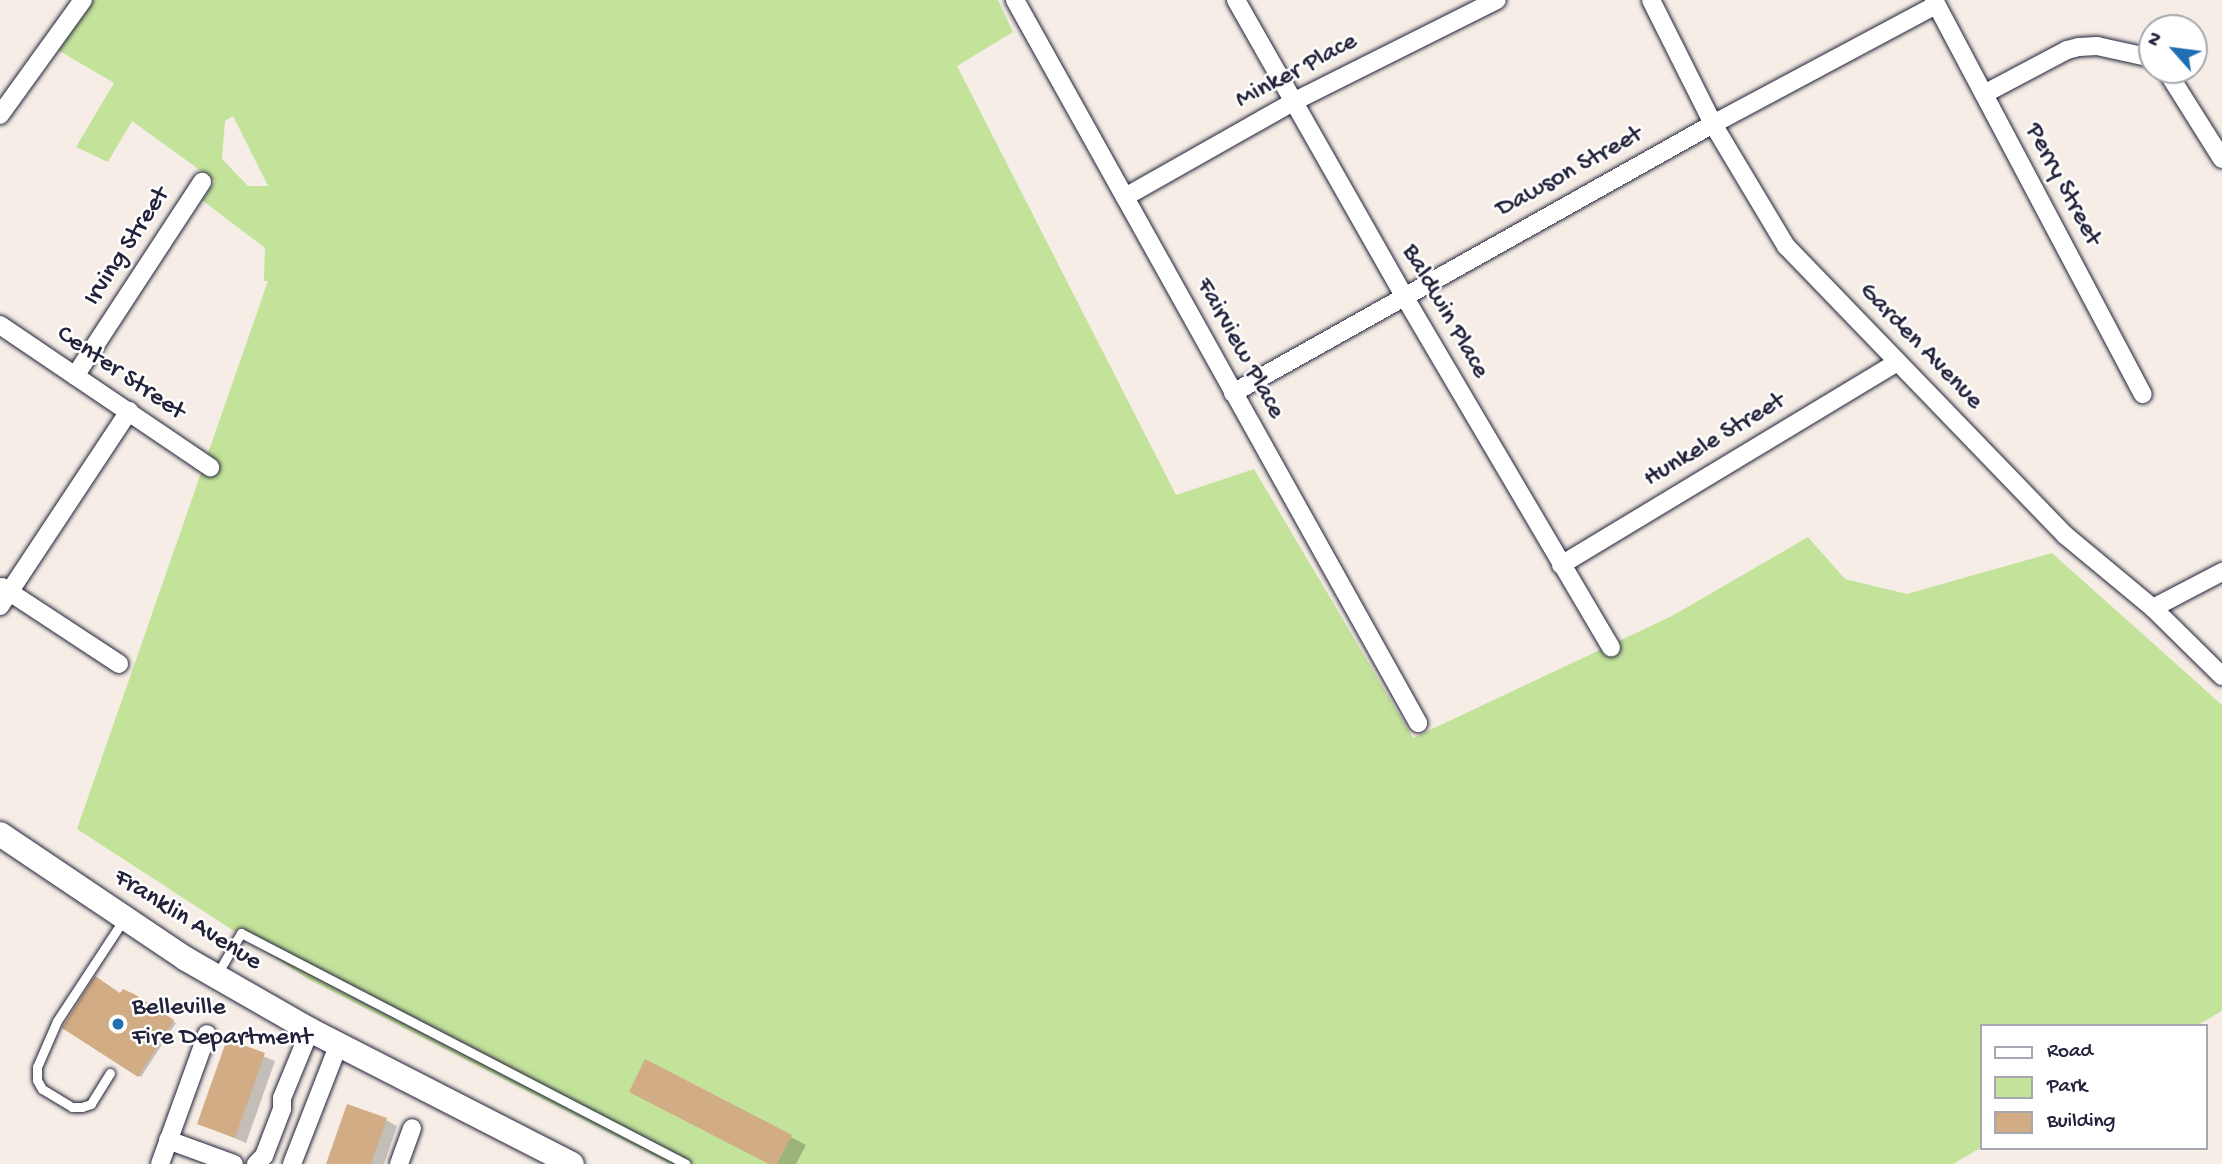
<!DOCTYPE html>
<html>
<head>
<meta charset="utf-8">
<style>
	body { margin:0 }
	#map { position:relative; width:2222px; height:1164px; overflow:hidden; background:#f6eee6; font-family:"Gochi Hand",sans-serif }
	div>[style] { position:absolute }
	.green>* { inset:0; background:#c3e29a }
	.shadow>* { inset:0; background:#0003 }
	.building>* { inset:0; background:#d2ac84 }
	.roads { filter:drop-shadow(0 0 2px #22223b) drop-shadow(0 0 2px #22223b) }
	.lane>* { height:9px; margin:-4.5px; padding:0 4.5px; transform-origin:4.5px; border-radius:4.5px; background:#fff }
	.street>* { height:18px; margin:-9px; padding:0 9px; transform-origin:9px; border-radius:9px; background:#fff }
	.secondary>* { height:24px; margin:-12px; padding:0 12px; transform-origin:12px; border-radius:12px; background:#fff }
	.dots>* { width:19px; height:19px; translate:-50% -50%; box-sizing:border-box; border:4px solid #fff; border-radius:50% }
	span { translate:-50% -50%; white-space:nowrap; text-align:center; line-height:1.15; -webkit-text-stroke:5px #fff; paint-order:stroke }
	.street-label { font-size:26px; color:#22223b }
	.poi-label { font-size:26px; color:#22223b }
	.left { translate:0 -50%; text-align:left }
	.legend { position:absolute; left:1980px; top:1024px; width:228px; height:126px; box-sizing:border-box; background:#fff; border:2px solid #a7a7b1; margin:0; padding:9px 12px; list-style:none; font-size:21px; color:#22223b }
	.legend li { display:flex; align-items:center; gap:14px; height:35px }
	.legend b { width:35px; border:2px solid #a7a7b1 }
	.north { position:absolute; left:2138px; top:14px; width:70px; height:70px; box-sizing:border-box; background:#fff; border:2px solid #a7a7b1; border-radius:50%; rotate:298deg; font-size:19px; font-weight:700; line-height:28px; text-align:center; color:#22223b }
	.north::after { content:''; display:block; margin:auto; width:24px; height:32px; background:#1f6fb2; clip-path:polygon(50% 0,100% 100%,50% 72%,0 100%) }
</style>
</head>
<body>
<div id="map">
	<div class="green">
		<i style="clip-path:polygon(evenodd,92px 0,998px 0,1013px 32px,957px 66px,1176px 495px,1254px 469px,1413px 738px,1672px 616px,1808px 537px,1845px 579px,1907px 594px,2052px 553px,2222px 705px,2222px 1011px,2196px 1026px,1982px 1026px,1982px 1147px,1953px 1164px,670px 1164px,308px 979px,77px 829px,268px 281px,264px 281px,265px 248px,202px 200px,215px 181px,132px 121px,108px 162px,76px 147px,114px 83px,56px 49px,92px 0,233px 116px,268px 186px,248px 186px,222px 159px,225px 121px,233px 116px)"></i>
	</div>
	<div class="shadow">
		<i style="clip-path:polygon(121px 995px,135px 997px,176px 1023px,141px 1077px,64px 1028px)"></i>
		<i style="clip-path:polygon(228px 1042px,275px 1061px,246px 1143px,199px 1123px)"></i>
		<i style="clip-path:polygon(646px 1061px,806px 1145px,796px 1164px,771px 1164px)"></i>
		<i style="clip-path:polygon(386px 1120px,397px 1126px,384px 1164px,328px 1164px)"></i>
	</div>
	<div class="building">
		<i style="clip-path:polygon(95px 976px,120px 993px,123px 989px,136px 995px,174px 1020px,138px 1077px,62px 1028px)"></i>
		<i style="clip-path:polygon(227px 1039px,265px 1053px,235px 1138px,197px 1124px)"></i>
		<i style="clip-path:polygon(645px 1059px,792px 1135px,777px 1164px,769px 1164px,629px 1092px)"></i>
		<i style="clip-path:polygon(347px 1104px,387px 1118px,371px 1164px,326px 1164px)"></i>
	</div>
	<div class="roads">
		<div class="lane">
			<i style="left:216px;top:976px;width:50px;rotate:-59.8deg"></i>
			<i style="left:241px;top:933px;width:501px;rotate:27.43deg"></i>
			<i style="left:110px;top:1073px;width:36px;rotate:122deg"></i>
			<i style="left:91px;top:1104px;width:9px;rotate:162deg"></i>
			<i style="left:82px;top:1107px;width:10px;rotate:180deg"></i>
			<i style="left:72px;top:1107px;width:35px;rotate:-149deg"></i>
			<i style="left:42px;top:1089px;width:10px;rotate:-119deg"></i>
			<i style="left:37px;top:1080px;width:13px;rotate:-90deg"></i>
			<i style="left:37px;top:1067px;width:50px;rotate:-66.5deg"></i>
			<i style="left:57px;top:1021px;width:122px;rotate:-56.7deg"></i>
		</div>
		<div class="street">
			<i style="left:1015px;top:0;width:828px;rotate:60.86deg"></i>
			<i style="left:1236px;top:0;width:340px;rotate:60.4deg"></i>
			<i style="left:1404px;top:296px;width:408px;rotate:59.5deg"></i>
			<i style="left:1651px;top:0;width:139px;rotate:63.4deg"></i>
			<i style="left:1713px;top:124px;width:142px;rotate:59.1deg"></i>
			<i style="left:1786px;top:246px;width:402px;rotate:46deg"></i>
			<i style="left:2065px;top:535px;width:114px;rotate:39.7deg"></i>
			<i style="left:2153px;top:608px;width:97px;rotate:44.6deg"></i>
			<i style="left:1934px;top:0;width:446px;rotate:62.1deg"></i>
			<i style="left:2166px;top:70px;width:105px;rotate:57.8deg"></i>
			<i style="left:1984px;top:94px;width:94px;rotate:-27.9deg"></i>
			<i style="left:2067px;top:50px;width:12px;rotate:-14deg"></i>
			<i style="left:2079px;top:47px;width:18px;rotate:-3deg"></i>
			<i style="left:2097px;top:46px;width:56px;rotate:12.3deg"></i>
			<i style="left:0;top:115px;width:142px;rotate:-54.2deg"></i>
			<i style="left:1125px;top:197px;width:193px;rotate:-29.5deg"></i>
			<i style="left:1293px;top:102px;width:228px;rotate:-26.6deg"></i>
			<i style="left:0;top:325px;width:254px;rotate:34.1deg"></i>
			<i style="left:75px;top:376px;width:232px;rotate:-56.8deg"></i>
			<i style="left:1233px;top:393px;width:550px;rotate:-29.27deg"></i>
			<i style="left:1713px;top:124px;width:253px;rotate:-28.1deg"></i>
			<i style="left:1561px;top:565px;width:393px;rotate:-31.1deg"></i>
			<i style="left:2px;top:587px;width:140px;rotate:33.3deg"></i>
			<i style="left:0;top:606px;width:234px;rotate:-56.5deg"></i>
			<i style="left:2153px;top:608px;width:78px;rotate:-27.6deg"></i>
			<i style="left:168px;top:1140px;width:70px;rotate:20deg"></i>
			<i style="left:160px;top:1164px;width:138px;rotate:-70.1deg"></i>
			<i style="left:256px;top:1164px;width:11px;rotate:-45deg"></i>
			<i style="left:264px;top:1156px;width:50px;rotate:-69deg"></i>
			<i style="left:282px;top:1109px;width:11px;rotate:-90deg"></i>
			<i style="left:282px;top:1098px;width:74px;rotate:-67.6deg"></i>
			<i style="left:292px;top:1164px;width:127px;rotate:-68.7deg"></i>
			<i style="left:399px;top:1164px;width:38px;rotate:-70deg"></i>
		</div>
		<div class="secondary">
			<i style="left:0;top:834px;width:224px;rotate:33.9deg"></i>
			<i style="left:186px;top:959px;width:143px;rotate:29.8deg"></i>
			<i style="left:310px;top:1030px;width:294px;rotate:27.1deg"></i>
		</div>
	</div>
	<div class="dots">
		<i style="left:118px;top:1024px;background:#1f6fb2"></i>
	</div>
	<div class="street-label">
		<span style="left:1297px;top:72px;rotate:-28deg">Minker Place</span>
		<span style="left:1570px;top:173px;rotate:-29deg">Dawson Street</span>
		<span style="left:2062px;top:185px;rotate:62deg">Perry Street</span>
		<span style="left:128px;top:247px;rotate:-57deg">Irving Street</span>
		<span style="left:1444px;top:312px;rotate:60deg">Baldwin Place</span>
		<span style="left:1920px;top:347px;rotate:46deg">Garden Avenue</span>
		<span style="left:1239px;top:349px;rotate:61deg">Fairview Place</span>
		<span style="left:120px;top:374px;rotate:34deg">Center Street</span>
		<span style="left:1715px;top:441px;rotate:-31deg">Hunkele Street</span>
		<span style="left:187px;top:921px;rotate:32deg">Franklin Avenue</span>
	</div>
	<div class="poi-label">
		<span class="left" style="left:132px;top:1024px">Belleville<br>Fire Department</span>
	</div>
	<ul class="legend">
	<li><b style="height:9px;background:#fff"></b>Road</li>
	<li><b style="height:19px;background:#c3e29a"></b>Park</li>
	<li><b style="height:19px;background:#d2ac84"></b>Building</li>
	</ul>
	<div class="north">N</div>
</div>
</body>
</html>
